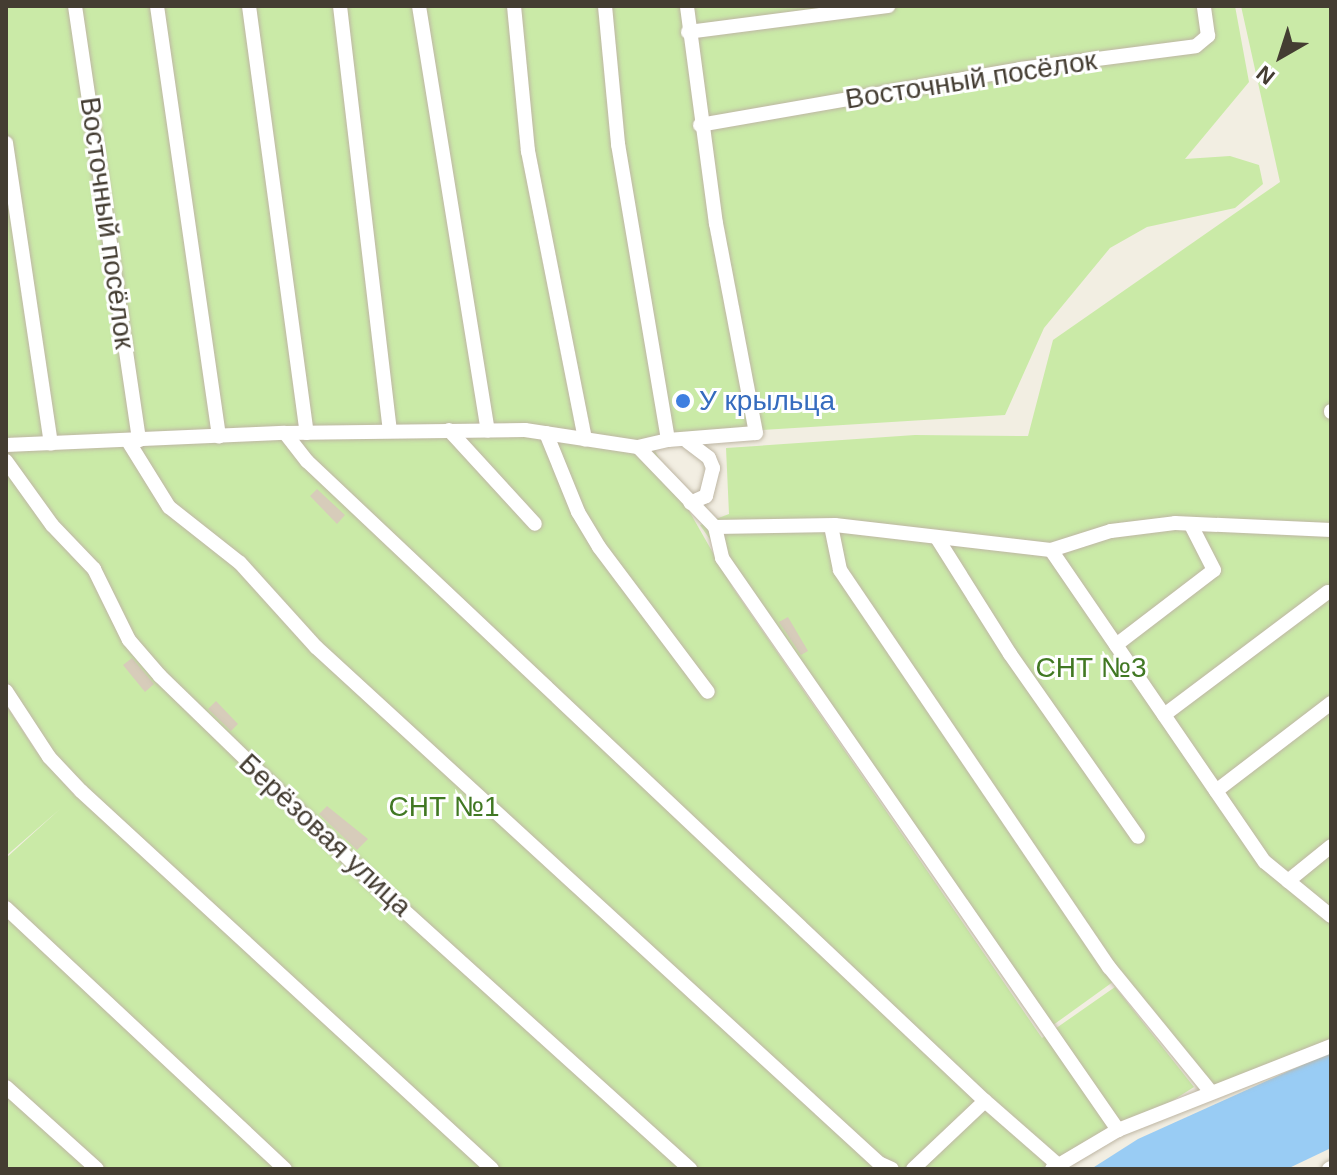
<!DOCTYPE html>
<html>
<head>
<meta charset="utf-8">
<style>
	body { margin:0 }
	#map { position:relative; width:1337px; height:1175px; overflow:hidden; background:#f2eee2; font-family:Arial,sans-serif }
	div>[style] { position:absolute }
	.green>* { inset:0; background:#caeaa7 }
	.water>* { inset:0; background:#99ccf4 }
	.building>* { inset:0; background:#d7ccba }
	.roads { filter:drop-shadow(0 0 2px #beb6a4) drop-shadow(0 0 2px #beb6a4) }
	.street>* { height:14px; margin:-7px; padding:0 7px; transform-origin:7px; border-radius:7px; background:#fff }
	.dots>* { width:22px; height:22px; translate:-50% -50%; box-sizing:border-box; border:4px solid #fff; border-radius:50% }
	span { translate:-50% -50%; white-space:nowrap; text-align:center; line-height:1.15; -webkit-text-stroke:6px #fff; paint-order:stroke }
	.street-label { font-size:28px; color:#443d32 }
	.shop-label { font-size:28px; color:#366cbe }
	.left { translate:0 -50%; text-align:left }
	.park-label { font-size:28px; color:#417823 }
	.frame { position:absolute; inset:0; border:8px solid #443d32; pointer-events:none }
	.north { position:absolute; left:1241px; top:16px; width:80px; height:80px; -webkit-text-stroke:6px #fff; paint-order:stroke; rotate:219deg; font-size:22px; font-weight:700; line-height:32px; text-align:center; color:#443d32 }
	.north::after { content:''; display:block; margin:auto; width:28px; height:36px; background:#443d32; clip-path:polygon(50% 0,100% 100%,50% 72%,0 100%) }
</style>
</head>
<body>
<div id="map">
	<div class="green">
		<i style="clip-path:polygon(6px 6px,1235px 6px,1249px 82px,1185px 159px,1230px 156px,1259px 165px,1263px 184px,1235px 208px,1147px 227px,1110px 248px,1044px 328px,1005px 415px,647px 437px,733px 588px,1042px 1038px,1115px 987px,1194px 1087px,1065px 1169px,6px 1169px,6px 858px,60px 809px,6px 856px,6px 705px,36px 751px,75px 796px,82px 790px,51px 756px,6px 680px)"></i>
		<i style="clip-path:polygon(1241px 6px,1331px 6px,1331px 1042px,1218px 1097px,1117px 979px,1049px 1028px,700px 525px,729px 514px,726px 448px,915px 435px,1028px 436px,1053px 340px,1280px 182px)"></i>
	</div>
	<div class="water">
		<i style="clip-path:polygon(1331px 1052px,1331px 1148px,1287px 1169px,1091px 1169px,1138px 1139px)"></i>
	</div>
	<div class="building">
		<i style="clip-path:polygon(317px 489px,345px 515px,337px 524px,310px 496px)"></i>
		<i style="clip-path:polygon(788px 617px,808px 651px,801px 655px,779px 622px)"></i>
		<i style="clip-path:polygon(132px 658px,154px 684px,145px 692px,123px 665px)"></i>
		<i style="clip-path:polygon(216px 701px,238px 724px,231px 731px,208px 709px)"></i>
		<i style="clip-path:polygon(327px 806px,368px 839px,357px 850px,319px 814px)"></i>
	</div>
	<div class="roads">
		<div class="street">
			<i style="left:75px;top:6px;width:439px;rotate:81.6deg"></i>
			<i style="left:157px;top:6px;width:435px;rotate:81.8deg"></i>
			<i style="left:249px;top:6px;width:431px;rotate:82.3deg"></i>
			<i style="left:340px;top:6px;width:427px;rotate:83.3deg"></i>
			<i style="left:419px;top:6px;width:430px;rotate:80.8deg"></i>
			<i style="left:514px;top:6px;width:146px;rotate:84.5deg"></i>
			<i style="left:528px;top:151px;width:294px;rotate:78.8deg"></i>
			<i style="left:605px;top:6px;width:139px;rotate:84.6deg"></i>
			<i style="left:618px;top:144px;width:300px;rotate:80.4deg"></i>
			<i style="left:668px;top:440px;width:31px;rotate:167deg"></i>
			<i style="left:688px;top:32px;width:202px;rotate:-7.4deg"></i>
			<i style="left:700px;top:125px;width:325px;rotate:-9.9deg"></i>
			<i style="left:1020px;top:69px;width:177px;rotate:-7.4deg"></i>
			<i style="left:1196px;top:46px;width:16px;rotate:-40deg"></i>
			<i style="left:1208px;top:36px;width:30px;rotate:-98deg"></i>
			<i style="left:6px;top:143px;width:304px;rotate:81.5deg"></i>
			<i style="left:1331px;top:412px;width:1px;rotate:-90deg"></i>
			<i style="left:449px;top:430px;width:127px;rotate:47.5deg"></i>
			<i style="left:285px;top:433px;width:36px;rotate:52deg"></i>
			<i style="left:307px;top:461px;width:932px;rotate:43.35deg"></i>
			<i style="left:985px;top:1101px;width:96px;rotate:41.2deg"></i>
			<i style="left:546px;top:433px;width:85px;rotate:67.9deg"></i>
			<i style="left:578px;top:512px;width:41px;rotate:59deg"></i>
			<i style="left:599px;top:547px;width:181px;rotate:53.1deg"></i>
			<i style="left:668px;top:440px;width:88px;rotate:-4.5deg"></i>
			<i style="left:756px;top:433px;width:213px;rotate:-100.8deg"></i>
			<i style="left:716px;top:224px;width:220px;rotate:-97.6deg"></i>
			<i style="left:128px;top:441px;width:78px;rotate:58.2deg"></i>
			<i style="left:169px;top:507px;width:90px;rotate:38.3deg"></i>
			<i style="left:240px;top:563px;width:113px;rotate:47.9deg"></i>
			<i style="left:316px;top:647px;width:764px;rotate:42.51deg"></i>
			<i style="left:879px;top:1163px;width:14px;rotate:25deg"></i>
			<i style="left:688px;top:442px;width:26px;rotate:37deg"></i>
			<i style="left:709px;top:458px;width:11px;rotate:68deg"></i>
			<i style="left:713px;top:468px;width:29px;rotate:104deg"></i>
			<i style="left:706px;top:496px;width:17px;rotate:156deg"></i>
			<i style="left:6px;top:445px;width:279px;rotate:-2.5deg"></i>
			<i style="left:285px;top:433px;width:240px;rotate:-0.7deg"></i>
			<i style="left:525px;top:430px;width:114px;rotate:8.6deg"></i>
			<i style="left:638px;top:447px;width:111px;rotate:46.1deg"></i>
			<i style="left:715px;top:527px;width:120px;rotate:-1deg"></i>
			<i style="left:835px;top:525px;width:217px;rotate:6.6deg"></i>
			<i style="left:1051px;top:550px;width:63px;rotate:-17.6deg"></i>
			<i style="left:1111px;top:531px;width:64px;rotate:-7.1deg"></i>
			<i style="left:1175px;top:523px;width:156px;rotate:2.6deg"></i>
			<i style="left:6px;top:461px;width:79px;rotate:54.3deg"></i>
			<i style="left:52px;top:525px;width:61px;rotate:46.3deg"></i>
			<i style="left:94px;top:569px;width:79px;rotate:63.8deg"></i>
			<i style="left:129px;top:640px;width:48px;rotate:49.3deg"></i>
			<i style="left:160px;top:676px;width:303px;rotate:44.1deg"></i>
			<i style="left:378px;top:887px;width:421px;rotate:42.1deg"></i>
			<i style="left:831px;top:526px;width:45px;rotate:78.4deg"></i>
			<i style="left:840px;top:570px;width:480px;rotate:55.9deg"></i>
			<i style="left:1109px;top:967px;width:160px;rotate:50.8deg"></i>
			<i style="left:715px;top:527px;width:32px;rotate:77deg"></i>
			<i style="left:722px;top:558px;width:696px;rotate:55.3deg"></i>
			<i style="left:937px;top:538px;width:137px;rotate:57.8deg"></i>
			<i style="left:1010px;top:654px;width:223px;rotate:55deg"></i>
			<i style="left:1051px;top:550px;width:378px;rotate:55.6deg"></i>
			<i style="left:1265px;top:862px;width:85px;rotate:39.3deg"></i>
			<i style="left:1116px;top:645px;width:123px;rotate:-37.4deg"></i>
			<i style="left:1214px;top:570px;width:51px;rotate:-117.1deg"></i>
			<i style="left:6px;top:691px;width:79px;rotate:56.9deg"></i>
			<i style="left:49px;top:757px;width:47px;rotate:46.7deg"></i>
			<i style="left:81px;top:791px;width:558px;rotate:42.6deg"></i>
			<i style="left:1164px;top:715px;width:205px;rotate:-36.9deg"></i>
			<i style="left:1216px;top:791px;width:145px;rotate:-37.4deg"></i>
			<i style="left:1288px;top:881px;width:55px;rotate:-39.1deg"></i>
			<i style="left:6px;top:908px;width:382px;rotate:43.1deg"></i>
			<i style="left:6px;top:1087px;width:122px;rotate:42deg"></i>
			<i style="left:913px;top:1169px;width:99px;rotate:-43.4deg"></i>
			<i style="left:1052px;top:1169px;width:77px;rotate:-30.6deg"></i>
			<i style="left:1118px;top:1130px;width:229px;rotate:-21.5deg"></i>
			<i style="left:1329px;top:1169px;width:2px;rotate:-27deg"></i>
		</div>
	</div>
	<div class="dots">
		<i style="left:683px;top:401px;background:#3f7fe0"></i>
	</div>
	<div class="street-label">
		<span style="left:971px;top:80px;rotate:-9deg">Восточный посёлок</span>
		<span style="left:107px;top:223px;rotate:82deg">Восточный посёлок</span>
		<span style="left:325px;top:835px;rotate:43deg">Берёзовая улица</span>
	</div>
	<div class="shop-label">
		<span class="left" style="left:699px;top:401px">У крыльца</span>
	</div>
	<div class="park-label">
		<span style="left:1091px;top:668px">СНТ №3</span>
		<span style="left:444px;top:807px">СНТ №1</span>
	</div>
	<div class="frame"></div>
	<div class="north">N</div>
</div>
</body>
</html>
